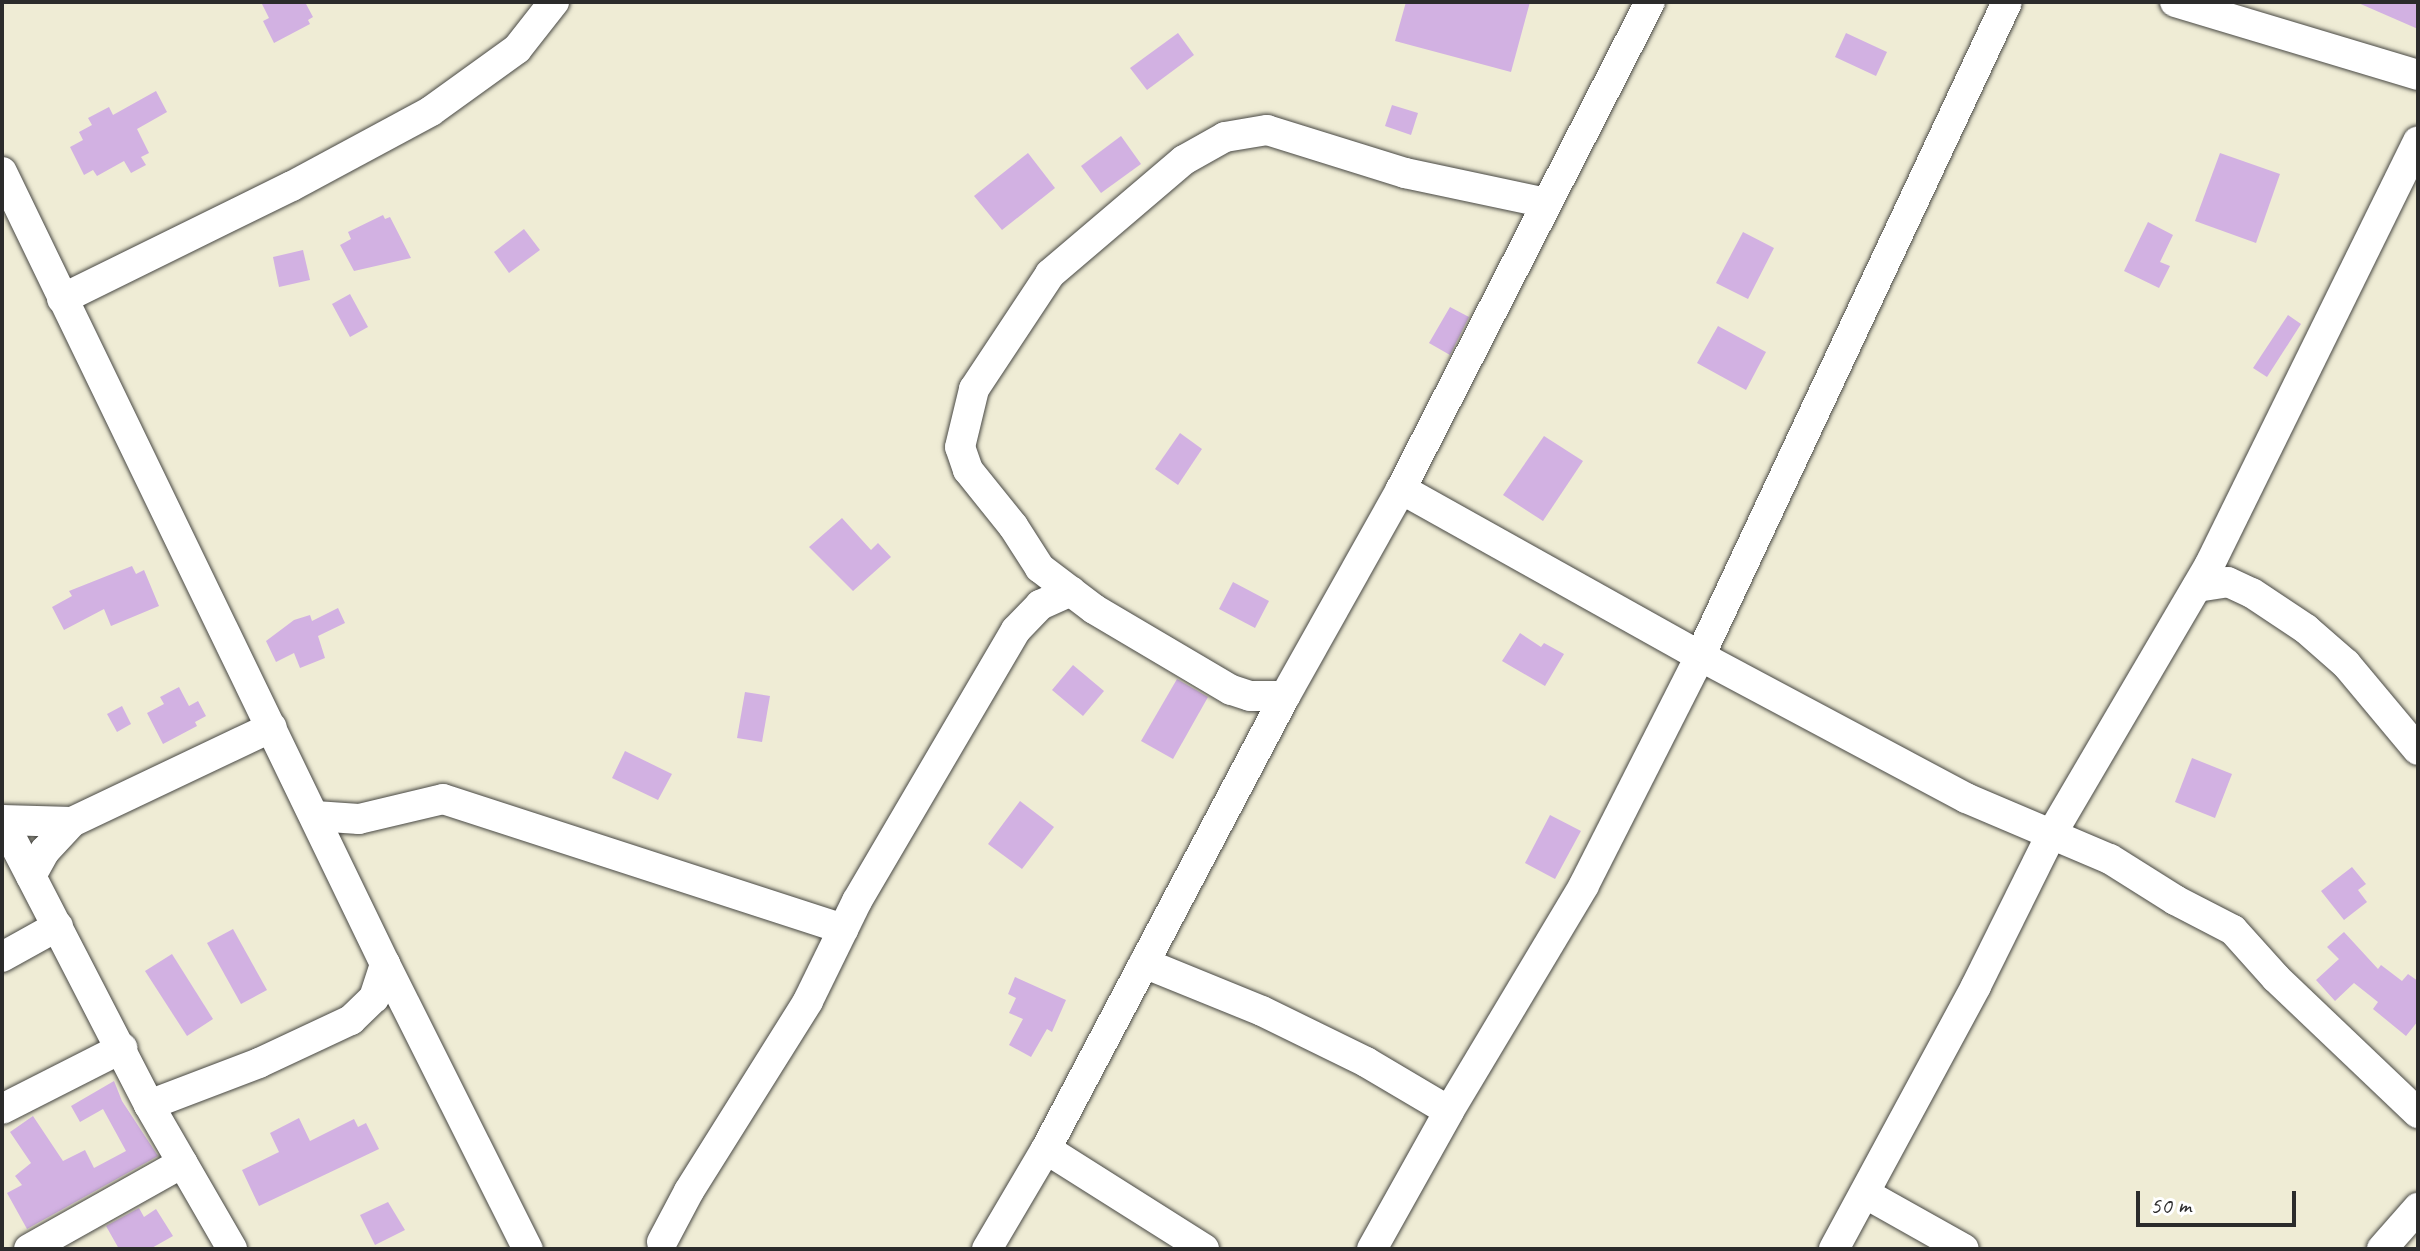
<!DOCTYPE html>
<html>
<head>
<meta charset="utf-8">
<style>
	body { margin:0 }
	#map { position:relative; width:2420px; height:1251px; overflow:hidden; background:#efecd5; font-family:Caveat,sans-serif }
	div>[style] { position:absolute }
	.building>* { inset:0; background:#d2b1e2 }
	.roads { filter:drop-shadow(0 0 2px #484844) drop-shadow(0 0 2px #484844) }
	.minor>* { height:30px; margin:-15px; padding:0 15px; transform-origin:15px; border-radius:15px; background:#fff }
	span { translate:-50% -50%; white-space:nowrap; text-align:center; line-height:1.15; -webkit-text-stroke:8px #fff; paint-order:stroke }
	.frame { position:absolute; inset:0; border:4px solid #2b2b2b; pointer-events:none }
	.scale { position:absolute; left:2136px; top:1191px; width:160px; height:36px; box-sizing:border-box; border:4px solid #2b2b2b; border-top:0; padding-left:10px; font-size:24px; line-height:28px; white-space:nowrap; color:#2b2b2b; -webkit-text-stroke:6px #fff; paint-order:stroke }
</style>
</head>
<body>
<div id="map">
	<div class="building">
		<i style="clip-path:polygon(261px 2px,305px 2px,313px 17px,308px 20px,310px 24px,274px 43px,263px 21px,269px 18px)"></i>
		<i style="clip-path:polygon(1406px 2px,1530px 2px,1511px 72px,1395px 41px)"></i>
		<i style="clip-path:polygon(2356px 2px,2418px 2px,2418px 29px)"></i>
		<i style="clip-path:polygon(1178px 33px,1194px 55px,1147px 90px,1130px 68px)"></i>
		<i style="clip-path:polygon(1846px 33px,1887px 52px,1876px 76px,1835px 57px)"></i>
		<i style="clip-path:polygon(156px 91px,167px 112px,137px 129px,149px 153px,141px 157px,146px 165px,131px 173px,124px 161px,97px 176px,93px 170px,84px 175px,70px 147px,83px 140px,79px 132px,92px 125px,88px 118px,109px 107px,113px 115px)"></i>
		<i style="clip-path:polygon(1392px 105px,1418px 113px,1411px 135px,1385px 126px)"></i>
		<i style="clip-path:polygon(1121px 136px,1141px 164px,1101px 193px,1081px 166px)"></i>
		<i style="clip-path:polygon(1028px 153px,1055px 188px,1002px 230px,974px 196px)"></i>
		<i style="clip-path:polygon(2220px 153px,2280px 174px,2256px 243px,2195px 221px)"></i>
		<i style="clip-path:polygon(383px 215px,385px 219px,390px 217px,411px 258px,354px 271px,340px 245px,351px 239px,348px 232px)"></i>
		<i style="clip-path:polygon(2148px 222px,2173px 235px,2160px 262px,2170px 266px,2159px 288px,2124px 271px)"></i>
		<i style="clip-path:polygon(524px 229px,540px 250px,509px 273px,494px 252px)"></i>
		<i style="clip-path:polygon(1743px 232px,1774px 248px,1748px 299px,1716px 283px)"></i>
		<i style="clip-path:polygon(303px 250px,310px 280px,279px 287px,273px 257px)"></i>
		<i style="clip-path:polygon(350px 294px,368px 327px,350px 337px,332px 304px)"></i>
		<i style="clip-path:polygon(1450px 307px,1469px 317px,1450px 355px,1429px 343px)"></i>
		<i style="clip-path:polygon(2288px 315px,2301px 324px,2267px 377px,2253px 368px)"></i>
		<i style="clip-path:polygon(1718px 326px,1766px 352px,1746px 390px,1697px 363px)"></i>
		<i style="clip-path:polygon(1180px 433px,1202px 449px,1178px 485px,1155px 469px)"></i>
		<i style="clip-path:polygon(1544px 436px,1583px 461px,1543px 521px,1503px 495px)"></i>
		<i style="clip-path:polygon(842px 518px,871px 550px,878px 543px,891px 557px,853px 591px,809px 547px)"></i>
		<i style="clip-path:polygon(132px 566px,136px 574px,144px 570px,159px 606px,111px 626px,104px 609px,64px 630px,52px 607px,72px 596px,69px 591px)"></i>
		<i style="clip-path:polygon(1233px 582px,1269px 601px,1255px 628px,1219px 609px)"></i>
		<i style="clip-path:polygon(338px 608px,345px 623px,318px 636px,325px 658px,300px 668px,294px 653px,276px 662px,266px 641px,294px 620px,310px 615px,312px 621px)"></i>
		<i style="clip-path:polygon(1520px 633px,1541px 647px,1544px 643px,1564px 654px,1545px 686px,1502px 661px)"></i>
		<i style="clip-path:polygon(1073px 665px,1104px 691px,1083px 716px,1052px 690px)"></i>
		<i style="clip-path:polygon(1177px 679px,1208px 697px,1173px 759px,1141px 741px)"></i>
		<i style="clip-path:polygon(179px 687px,189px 706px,198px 701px,206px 716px,195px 722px,197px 726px,163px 744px,147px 713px,164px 704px,160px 697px)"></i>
		<i style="clip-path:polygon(745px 692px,770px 696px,762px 742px,737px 738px)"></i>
		<i style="clip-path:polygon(122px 706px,131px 724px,117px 732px,107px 714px)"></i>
		<i style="clip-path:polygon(625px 751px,672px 774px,658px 800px,612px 778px)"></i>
		<i style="clip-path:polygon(2192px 758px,2232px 774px,2215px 818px,2175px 802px)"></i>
		<i style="clip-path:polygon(1020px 801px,1054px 827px,1022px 869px,988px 844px)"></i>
		<i style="clip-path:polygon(1550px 815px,1581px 831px,1555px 879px,1525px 863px)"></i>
		<i style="clip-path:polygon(2352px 867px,2366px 884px,2358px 890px,2367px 902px,2344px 920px,2321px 891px)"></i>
		<i style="clip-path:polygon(233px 929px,267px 990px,241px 1004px,207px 943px)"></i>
		<i style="clip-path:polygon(2344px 932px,2378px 969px,2381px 965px,2402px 981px,2408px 974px,2418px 981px,2418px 1021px,2406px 1036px,2373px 1009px,2378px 1002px,2354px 983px,2335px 1001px,2316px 980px,2339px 959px,2327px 947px)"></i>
		<i style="clip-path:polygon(172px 954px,213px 1019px,187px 1036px,145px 971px)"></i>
		<i style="clip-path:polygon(1015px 977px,1066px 1000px,1052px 1032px,1047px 1029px,1031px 1057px,1009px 1045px,1023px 1019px,1009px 1013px,1016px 998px,1008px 994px)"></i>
		<i style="clip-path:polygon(114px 1081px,122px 1101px,158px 1156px,27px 1229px,7px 1193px,22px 1185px,15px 1176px,31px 1163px,10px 1132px,33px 1116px,63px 1161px,85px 1150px,94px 1168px,126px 1151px,103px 1109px,80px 1122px,71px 1106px)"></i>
		<i style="clip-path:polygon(299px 1118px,310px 1141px,354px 1119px,358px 1127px,366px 1123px,379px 1149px,259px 1206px,242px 1170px,279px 1152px,270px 1133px)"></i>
		<i style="clip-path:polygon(388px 1202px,405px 1230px,375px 1245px,360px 1215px)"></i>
		<i style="clip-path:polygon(139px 1208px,144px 1217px,156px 1209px,173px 1236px,150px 1249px,119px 1249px,106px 1226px)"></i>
	</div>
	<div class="roads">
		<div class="minor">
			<i style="left:2175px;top:2px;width:254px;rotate:16.7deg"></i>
			<i style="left:2px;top:172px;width:880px;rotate:64.19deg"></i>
			<i style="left:385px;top:964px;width:319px;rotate:63.4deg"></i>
			<i style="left:62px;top:299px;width:256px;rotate:-26.2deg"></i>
			<i style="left:292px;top:186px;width:158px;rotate:-28.3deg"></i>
			<i style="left:431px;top:111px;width:106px;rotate:-35.8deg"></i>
			<i style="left:517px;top:49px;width:60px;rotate:-51.8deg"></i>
			<i style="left:1401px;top:489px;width:342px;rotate:29.2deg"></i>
			<i style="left:1700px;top:656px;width:302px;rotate:28.1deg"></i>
			<i style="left:1966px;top:798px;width:156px;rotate:23deg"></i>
			<i style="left:2110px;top:859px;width:77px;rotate:32.2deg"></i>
			<i style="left:2175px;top:900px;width:65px;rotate:27.3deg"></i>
			<i style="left:2233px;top:930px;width:64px;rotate:48.1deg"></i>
			<i style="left:2276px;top:978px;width:196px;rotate:43.6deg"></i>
			<i style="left:2197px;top:587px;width:31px;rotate:-9deg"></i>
			<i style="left:2228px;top:582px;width:26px;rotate:25deg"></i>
			<i style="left:2252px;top:593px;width:65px;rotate:33.7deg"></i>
			<i style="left:2306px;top:629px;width:53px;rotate:41.2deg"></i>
			<i style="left:2346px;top:664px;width:112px;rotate:50.1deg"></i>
			<i style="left:1285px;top:696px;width:35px;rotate:180deg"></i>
			<i style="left:1250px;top:696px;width:20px;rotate:-162deg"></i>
			<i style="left:1231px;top:690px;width:159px;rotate:-149.4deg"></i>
			<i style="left:1094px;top:609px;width:68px;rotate:-142.8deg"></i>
			<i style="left:1040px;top:568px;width:50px;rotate:-122.7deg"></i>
			<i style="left:1013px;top:526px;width:72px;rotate:-128.8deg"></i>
			<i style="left:968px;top:470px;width:24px;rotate:-109deg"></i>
			<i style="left:960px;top:447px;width:60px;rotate:-76.4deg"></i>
			<i style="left:974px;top:389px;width:138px;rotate:-56.5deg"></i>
			<i style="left:1050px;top:274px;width:176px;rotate:-40.4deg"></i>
			<i style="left:1184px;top:160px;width:47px;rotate:-29.3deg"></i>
			<i style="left:1225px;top:137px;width:43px;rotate:-9.5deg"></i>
			<i style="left:1267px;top:130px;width:145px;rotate:17.3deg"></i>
			<i style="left:1405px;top:173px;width:144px;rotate:12deg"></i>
			<i style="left:315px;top:816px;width:44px;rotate:3.9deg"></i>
			<i style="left:359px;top:819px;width:86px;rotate:-13.4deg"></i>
			<i style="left:443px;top:799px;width:421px;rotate:18deg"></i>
			<i style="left:2px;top:820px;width:321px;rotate:62.7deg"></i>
			<i style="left:149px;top:1105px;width:166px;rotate:60deg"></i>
			<i style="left:2px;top:820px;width:70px;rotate:1.6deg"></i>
			<i style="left:72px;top:822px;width:221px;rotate:-25.4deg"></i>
			<i style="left:31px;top:876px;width:29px;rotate:-61deg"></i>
			<i style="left:45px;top:851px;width:40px;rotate:-47deg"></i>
			<i style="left:2px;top:957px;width:64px;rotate:-29deg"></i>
			<i style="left:1144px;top:963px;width:127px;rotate:22.1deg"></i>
			<i style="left:1262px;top:1011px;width:116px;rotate:26.1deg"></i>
			<i style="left:1366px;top:1062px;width:96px;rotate:30.6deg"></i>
			<i style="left:149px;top:1105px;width:118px;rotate:-20.9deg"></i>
			<i style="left:259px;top:1063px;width:102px;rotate:-25.1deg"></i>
			<i style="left:351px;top:1020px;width:32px;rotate:-44deg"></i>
			<i style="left:374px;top:998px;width:36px;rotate:-72deg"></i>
			<i style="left:2px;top:1109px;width:135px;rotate:-26.9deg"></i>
			<i style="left:1046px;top:1149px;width:187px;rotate:32.3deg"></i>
			<i style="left:1866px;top:1194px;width:112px;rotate:29.3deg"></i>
			<i style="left:662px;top:1242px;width:58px;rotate:-62.1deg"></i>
			<i style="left:689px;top:1191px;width:224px;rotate:-57.9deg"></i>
			<i style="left:808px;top:1001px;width:111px;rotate:-63.9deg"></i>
			<i style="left:857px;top:901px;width:314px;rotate:-59.6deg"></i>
			<i style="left:1016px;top:630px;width:35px;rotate:-46deg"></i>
			<i style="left:1040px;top:605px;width:34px;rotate:-24deg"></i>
			<i style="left:29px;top:1249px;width:176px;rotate:-29.3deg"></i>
			<i style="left:987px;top:1249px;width:116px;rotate:-59.5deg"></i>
			<i style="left:1046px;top:1149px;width:512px;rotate:-62.18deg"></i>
			<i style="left:1285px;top:696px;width:237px;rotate:-60.7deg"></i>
			<i style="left:1401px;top:489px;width:547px;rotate:-62.92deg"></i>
			<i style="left:1372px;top:1249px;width:158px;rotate:-60.8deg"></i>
			<i style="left:1449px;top:1111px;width:263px;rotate:-59.1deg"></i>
			<i style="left:1584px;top:885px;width:257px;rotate:-63.1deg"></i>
			<i style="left:1700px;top:656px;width:722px;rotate:-64.85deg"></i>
			<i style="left:1834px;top:1249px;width:299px;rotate:-61.6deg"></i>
			<i style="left:1976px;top:986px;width:169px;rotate:-63.6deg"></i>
			<i style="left:2051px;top:835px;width:314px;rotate:-59.6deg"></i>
			<i style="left:2210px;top:564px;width:471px;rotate:-63.8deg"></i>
			<i style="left:2382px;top:1249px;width:55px;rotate:-48.7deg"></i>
		</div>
	</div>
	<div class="frame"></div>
	<div class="scale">50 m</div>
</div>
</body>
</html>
